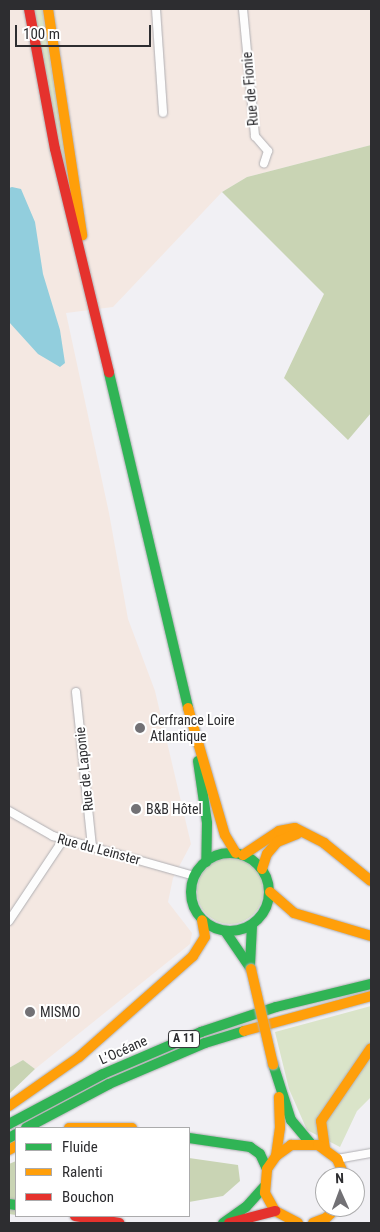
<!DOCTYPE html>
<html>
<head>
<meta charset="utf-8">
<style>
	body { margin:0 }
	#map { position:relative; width:380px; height:1232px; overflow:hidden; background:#f1f0f4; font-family:"Roboto Condensed",sans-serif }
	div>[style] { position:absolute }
	.commercial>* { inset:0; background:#f4e8e2 }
	.green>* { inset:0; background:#dae4c9 }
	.round { border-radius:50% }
	.forest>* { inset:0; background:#c9d4b4 }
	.water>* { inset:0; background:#92cedd }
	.roads { filter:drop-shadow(0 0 1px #b0afb3) drop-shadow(0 0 1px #b0afb3) }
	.street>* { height:8px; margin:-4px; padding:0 4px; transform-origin:4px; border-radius:4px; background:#fdfdfd }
	.fast>* { height:10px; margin:-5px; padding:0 5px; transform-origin:5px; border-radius:5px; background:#30b455 }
	.fast>.ring { margin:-5px; padding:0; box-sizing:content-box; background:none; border:10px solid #30b455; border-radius:50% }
	.slow>* { height:10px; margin:-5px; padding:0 5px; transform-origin:5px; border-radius:5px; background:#ff9f0a }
	.jam>* { height:10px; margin:-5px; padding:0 5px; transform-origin:5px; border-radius:5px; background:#e5322d }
	.bridges { filter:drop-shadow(0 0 1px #b0afb3) drop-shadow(0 0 1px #b0afb3) }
	.slow-bridge>* { height:10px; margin:-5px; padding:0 5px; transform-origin:5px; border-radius:5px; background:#ff9f0a }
	.dots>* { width:14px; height:14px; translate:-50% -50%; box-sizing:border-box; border:2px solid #fff; border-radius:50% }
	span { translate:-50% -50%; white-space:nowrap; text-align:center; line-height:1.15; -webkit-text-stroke:4px #fff; paint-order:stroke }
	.shield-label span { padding:1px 4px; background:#fff; border:1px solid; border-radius:4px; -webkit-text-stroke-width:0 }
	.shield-label { font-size:12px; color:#2d2d30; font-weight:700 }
	.street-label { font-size:14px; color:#2d2d30 }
	.poi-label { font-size:14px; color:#2d2d30 }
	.left { translate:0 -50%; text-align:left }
	.frame { position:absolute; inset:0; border:10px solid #2d2d30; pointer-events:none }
	.legend { position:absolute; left:15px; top:1127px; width:175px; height:90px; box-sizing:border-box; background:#fff; border:1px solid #ababac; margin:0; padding:6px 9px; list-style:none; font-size:15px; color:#2d2d30 }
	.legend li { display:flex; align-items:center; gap:10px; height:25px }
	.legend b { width:25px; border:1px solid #ababac }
	.north { position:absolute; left:315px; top:1167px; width:50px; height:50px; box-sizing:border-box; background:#fff; border:1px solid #ababac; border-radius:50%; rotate:358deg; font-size:14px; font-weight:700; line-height:20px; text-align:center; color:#2d2d30 }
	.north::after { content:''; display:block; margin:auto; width:18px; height:22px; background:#727175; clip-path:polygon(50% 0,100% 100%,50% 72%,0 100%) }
	.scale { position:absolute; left:15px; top:25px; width:136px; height:22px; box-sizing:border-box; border:2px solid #2d2d30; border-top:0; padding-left:6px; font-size:15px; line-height:18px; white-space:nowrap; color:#2d2d30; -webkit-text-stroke:4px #fff; paint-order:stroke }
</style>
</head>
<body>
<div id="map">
	<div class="commercial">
		<i style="clip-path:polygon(9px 9px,371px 9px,371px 145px,247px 177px,222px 192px,113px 307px,66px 313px,109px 513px,128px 619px,155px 691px,191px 844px,173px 878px,168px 902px,192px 933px,190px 944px,35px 1069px,23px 1060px,9px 1068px)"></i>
	</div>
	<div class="green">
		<i style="clip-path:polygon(32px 9px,42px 9px,69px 184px,66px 183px)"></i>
		<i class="round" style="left:197px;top:858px;width:66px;height:66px"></i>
		<i style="clip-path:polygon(371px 1006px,371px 1097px,357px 1111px,340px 1147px,307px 1130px,289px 1089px,275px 1032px)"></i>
	</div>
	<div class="forest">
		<i style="clip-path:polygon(371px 145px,371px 413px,348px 440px,284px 378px,324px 294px,222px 192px,247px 177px)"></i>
		<i style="clip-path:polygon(23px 1060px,35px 1069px,9px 1094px,9px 1068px)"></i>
		<i style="clip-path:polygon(189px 1158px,238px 1165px,240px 1181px,223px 1196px,189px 1202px)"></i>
		<i style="clip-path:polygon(16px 1161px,16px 1215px,9px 1214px,9px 1164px)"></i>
	</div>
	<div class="water">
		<i style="clip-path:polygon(12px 187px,21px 189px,35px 222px,43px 274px,60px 330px,65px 363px,60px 367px,38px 354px,9px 322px,9px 188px)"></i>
	</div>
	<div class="roads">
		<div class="street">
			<i style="left:156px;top:9px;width:104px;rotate:86.1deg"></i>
			<i style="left:243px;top:9px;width:128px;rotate:84.6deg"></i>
			<i style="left:255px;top:136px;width:20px;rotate:49deg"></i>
			<i style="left:268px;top:151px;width:13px;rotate:108deg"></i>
			<i style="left:76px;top:692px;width:156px;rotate:84.1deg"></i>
			<i style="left:9px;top:811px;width:51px;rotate:29.6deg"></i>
			<i style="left:53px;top:836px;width:147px;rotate:15.8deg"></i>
			<i style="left:9px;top:921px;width:97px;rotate:-56.3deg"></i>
			<i style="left:337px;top:1159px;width:35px;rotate:-10deg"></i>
		</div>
		<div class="fast">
			<i style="left:109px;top:373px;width:344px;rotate:76.7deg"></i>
			<i style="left:198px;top:761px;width:63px;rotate:81.7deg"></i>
			<i style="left:207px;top:823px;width:39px;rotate:91deg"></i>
			<i class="ring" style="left:191px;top:853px;width:68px;height:68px"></i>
			<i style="left:225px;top:931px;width:46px;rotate:55.6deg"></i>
			<i style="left:250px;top:965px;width:40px;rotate:-87.1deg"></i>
			<i style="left:273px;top:1064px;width:59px;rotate:72.2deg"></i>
			<i style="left:291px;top:1120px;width:30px;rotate:50deg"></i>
			<i style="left:9px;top:1124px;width:106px;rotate:-28deg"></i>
			<i style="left:103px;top:1074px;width:107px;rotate:-23.2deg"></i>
			<i style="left:201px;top:1032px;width:79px;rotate:-18.4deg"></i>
			<i style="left:276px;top:1007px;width:98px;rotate:-13.6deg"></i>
			<i style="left:26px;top:1128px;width:94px;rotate:-27.9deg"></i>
			<i style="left:109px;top:1084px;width:104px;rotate:-23.1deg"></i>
			<i style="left:205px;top:1043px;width:41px;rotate:-17.1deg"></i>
			<i style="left:9px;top:1138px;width:8px;rotate:-30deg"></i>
			<i style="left:189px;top:1138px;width:62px;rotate:8.4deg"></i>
			<i style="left:250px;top:1147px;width:12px;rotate:35deg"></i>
			<i style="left:260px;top:1154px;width:17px;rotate:65deg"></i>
			<i style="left:9px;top:1204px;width:7px;rotate:8deg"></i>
			<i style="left:223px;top:1223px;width:28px;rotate:-35deg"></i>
			<i style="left:246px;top:1207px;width:27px;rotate:-48deg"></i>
		</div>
		<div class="slow">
			<i style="left:48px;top:9px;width:229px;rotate:81.4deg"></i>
			<i style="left:188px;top:708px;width:132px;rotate:73.8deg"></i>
			<i style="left:225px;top:835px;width:21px;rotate:59deg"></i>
			<i style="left:243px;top:855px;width:43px;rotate:-33.7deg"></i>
			<i style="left:279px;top:831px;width:16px;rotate:-11deg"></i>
			<i style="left:295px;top:828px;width:33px;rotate:27deg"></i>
			<i style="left:324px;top:843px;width:60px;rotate:39deg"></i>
			<i style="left:262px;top:869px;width:16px;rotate:-72deg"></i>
			<i style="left:267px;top:854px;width:16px;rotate:-50deg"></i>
			<i style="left:277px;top:842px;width:22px;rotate:-22deg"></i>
			<i style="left:270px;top:892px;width:32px;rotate:41deg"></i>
			<i style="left:294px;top:913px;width:80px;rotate:16.6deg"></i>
			<i style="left:244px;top:1031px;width:132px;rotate:-15.4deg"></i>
			<i style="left:9px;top:1106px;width:85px;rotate:-35deg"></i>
			<i style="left:79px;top:1057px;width:152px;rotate:-41.5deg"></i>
			<i style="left:193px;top:956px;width:22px;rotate:-58deg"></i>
			<i style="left:205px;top:937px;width:17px;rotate:-100deg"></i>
			<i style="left:69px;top:1128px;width:63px"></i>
			<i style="left:325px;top:1149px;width:28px;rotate:-98deg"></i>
			<i style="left:321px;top:1121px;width:88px;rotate:-55.6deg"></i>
			<i style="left:9px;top:1150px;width:8px;rotate:-30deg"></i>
			<i style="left:276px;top:1156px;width:28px;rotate:-82deg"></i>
			<i style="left:280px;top:1128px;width:31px;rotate:-92deg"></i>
			<i style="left:298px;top:1223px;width:26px;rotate:-152deg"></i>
			<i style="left:275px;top:1211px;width:21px;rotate:-119deg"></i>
			<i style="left:265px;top:1193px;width:24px;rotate:-85deg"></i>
			<i style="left:267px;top:1169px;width:16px;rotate:-55deg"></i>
			<i style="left:276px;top:1156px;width:19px;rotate:-36deg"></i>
			<i style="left:291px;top:1145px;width:27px"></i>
			<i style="left:318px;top:1145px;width:24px;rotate:36deg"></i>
			<i style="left:337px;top:1159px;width:20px;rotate:66deg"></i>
			<i style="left:313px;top:1223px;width:14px;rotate:-21deg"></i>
			<i style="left:326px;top:1218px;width:16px;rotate:-43deg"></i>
		</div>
		<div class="jam">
			<i style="left:29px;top:9px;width:142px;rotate:79.5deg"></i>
			<i style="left:55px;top:149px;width:230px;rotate:76.4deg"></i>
			<i style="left:75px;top:1216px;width:45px;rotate:9deg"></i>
			<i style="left:229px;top:1223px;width:48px;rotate:-14.6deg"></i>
		</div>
	</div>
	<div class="bridges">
		<div class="slow-bridge">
			<i style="left:251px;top:969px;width:98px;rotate:77deg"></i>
		</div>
	</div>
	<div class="dots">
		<i style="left:140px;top:728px;background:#727175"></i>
		<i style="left:136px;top:809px;background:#727175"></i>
		<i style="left:30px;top:1012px;background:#727175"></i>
	</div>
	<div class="shield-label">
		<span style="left:184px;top:1039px">A 11</span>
	</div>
	<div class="street-label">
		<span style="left:250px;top:89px;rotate:-95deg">Rue de Fionie</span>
		<span style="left:84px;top:769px;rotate:-96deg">Rue de Laponie</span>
		<span style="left:99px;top:849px;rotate:15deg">Rue du Leinster</span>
		<span style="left:123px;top:1050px;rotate:-24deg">L’Océane</span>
	</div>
	<div class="poi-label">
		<span class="left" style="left:150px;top:728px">Cerfrance Loire<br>Atlantique</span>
		<span class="left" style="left:146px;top:809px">B&amp;B Hôtel</span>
		<span class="left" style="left:40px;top:1012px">MISMO</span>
	</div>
	<div class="frame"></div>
	<ul class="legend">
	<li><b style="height:6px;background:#30b455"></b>Fluide</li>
	<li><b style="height:6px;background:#ff9f0a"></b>Ralenti</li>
	<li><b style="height:6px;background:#e5322d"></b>Bouchon</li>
	</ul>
	<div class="north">N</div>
	<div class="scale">100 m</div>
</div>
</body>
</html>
